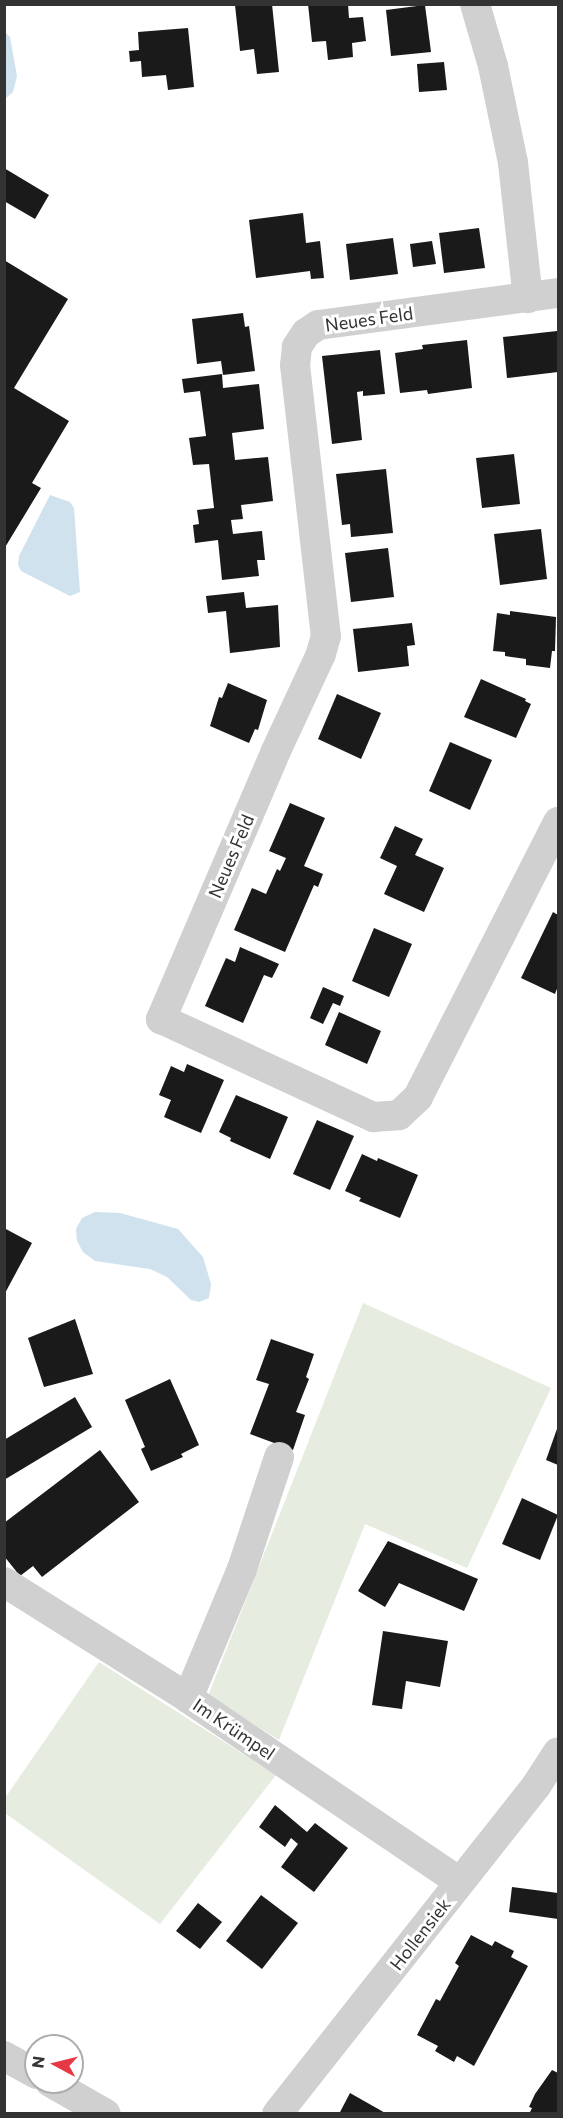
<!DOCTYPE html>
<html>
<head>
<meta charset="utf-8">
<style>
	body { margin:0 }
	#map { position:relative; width:563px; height:2118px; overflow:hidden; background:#fff; font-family:Commissioner,sans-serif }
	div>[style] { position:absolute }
	.green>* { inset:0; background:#e6ecdf }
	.water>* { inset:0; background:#cfe2ee }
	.building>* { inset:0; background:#1a1a1a }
	.minor>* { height:30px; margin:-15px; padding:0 15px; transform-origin:15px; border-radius:15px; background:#d0d0d0 }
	span { translate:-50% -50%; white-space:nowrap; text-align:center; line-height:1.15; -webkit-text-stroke:6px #fff; paint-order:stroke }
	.street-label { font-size:18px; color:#333 }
	.frame { position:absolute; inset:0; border:6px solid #333; pointer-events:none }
	.north { position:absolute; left:24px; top:2034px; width:60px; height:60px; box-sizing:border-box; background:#fff; border:2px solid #adadad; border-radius:50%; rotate:277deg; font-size:16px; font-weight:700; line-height:24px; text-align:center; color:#333 }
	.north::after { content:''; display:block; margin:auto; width:21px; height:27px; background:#e63946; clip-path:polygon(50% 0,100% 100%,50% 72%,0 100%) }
</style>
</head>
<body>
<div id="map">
	<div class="green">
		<i style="clip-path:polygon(363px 1303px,551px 1388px,467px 1568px,365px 1524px,279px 1740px,208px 1696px)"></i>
		<i style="clip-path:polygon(99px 1662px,276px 1775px,160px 1924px,5px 1813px,5px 1798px)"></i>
	</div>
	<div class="water">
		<i style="clip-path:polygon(5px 32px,10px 37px,17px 76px,13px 92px,5px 99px)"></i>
		<i style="clip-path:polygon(50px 495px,70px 502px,74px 508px,80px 592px,70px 596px,21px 571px,18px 565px,19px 556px)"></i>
		<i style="clip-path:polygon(95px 1212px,120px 1213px,178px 1229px,203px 1257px,211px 1284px,209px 1298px,199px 1302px,191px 1300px,167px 1277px,150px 1269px,95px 1261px,83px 1252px,77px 1241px,76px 1229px,82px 1218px)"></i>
	</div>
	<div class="building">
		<i style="clip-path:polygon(272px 4px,279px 72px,257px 74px,254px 49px,240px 51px,235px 5px)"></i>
		<i style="clip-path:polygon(308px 4px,348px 4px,349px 18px,363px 17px,366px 41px,352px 43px,353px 57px,328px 60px,326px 41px,312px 42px)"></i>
		<i style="clip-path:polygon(425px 5px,431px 52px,391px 56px,386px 10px)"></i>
		<i style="clip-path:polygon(188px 28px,194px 87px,168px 90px,166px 75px,142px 77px,141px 61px,130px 62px,129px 51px,139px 50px,138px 32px)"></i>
		<i style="clip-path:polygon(444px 62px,447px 90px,419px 92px,417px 64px)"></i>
		<i style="clip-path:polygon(4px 168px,49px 195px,35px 219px,4px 201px)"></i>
		<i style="clip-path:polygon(303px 213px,306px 243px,320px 241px,324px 278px,311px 279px,310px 271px,256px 278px,249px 220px)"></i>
		<i style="clip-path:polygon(479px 228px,485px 268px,444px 273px,439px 233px)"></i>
		<i style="clip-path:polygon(393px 238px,398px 274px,350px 280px,346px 244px)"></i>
		<i style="clip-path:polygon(432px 241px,436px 264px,413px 267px,410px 244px)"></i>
		<i style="clip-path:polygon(4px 260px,68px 299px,14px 388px,69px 421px,32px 483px,41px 488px,4px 549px)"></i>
		<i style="clip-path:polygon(243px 313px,245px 327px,249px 326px,255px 371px,223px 375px,221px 361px,197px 364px,192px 319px)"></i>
		<i style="clip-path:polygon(557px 331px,558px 372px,507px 378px,503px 337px)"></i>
		<i style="clip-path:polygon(467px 340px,472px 388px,428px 394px,427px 390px,400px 393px,395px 353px,423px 349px,422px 345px)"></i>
		<i style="clip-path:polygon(380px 350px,385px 394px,363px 396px,363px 391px,357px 392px,362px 440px,332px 444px,322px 356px)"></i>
		<i style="clip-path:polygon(222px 374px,223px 388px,259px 384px,264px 429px,232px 433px,235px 460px,268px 457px,273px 501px,241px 505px,243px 519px,231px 520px,233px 534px,262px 531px,265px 560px,257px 560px,259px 576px,222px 580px,218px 540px,195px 543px,193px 525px,199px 524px,197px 510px,214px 508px,209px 464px,193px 465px,189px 438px,206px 436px,200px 391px,184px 393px,182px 379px)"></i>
		<i style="clip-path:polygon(514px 454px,520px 504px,482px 508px,476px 458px)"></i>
		<i style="clip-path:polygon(386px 469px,393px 533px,351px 537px,350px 524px,342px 525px,336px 474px)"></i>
		<i style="clip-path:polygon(541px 529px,547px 579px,500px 585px,494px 534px)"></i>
		<i style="clip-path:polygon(388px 548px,394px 597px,351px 602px,345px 553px)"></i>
		<i style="clip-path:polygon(244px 592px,246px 608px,278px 605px,280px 647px,230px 653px,226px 611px,208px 613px,206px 596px)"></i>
		<i style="clip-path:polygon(510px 611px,556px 617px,555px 651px,552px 651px,550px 668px,526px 665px,526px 659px,505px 656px,505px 652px,493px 651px,497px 613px,510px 615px)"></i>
		<i style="clip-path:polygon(412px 623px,415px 645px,407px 646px,409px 666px,358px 672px,353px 629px)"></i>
		<i style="clip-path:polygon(481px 679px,526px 699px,525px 701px,531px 704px,516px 738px,464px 717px)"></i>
		<i style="clip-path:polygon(228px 683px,267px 700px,258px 730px,255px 729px,249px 743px,210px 726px,219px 697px,222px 698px)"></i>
		<i style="clip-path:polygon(337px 694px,381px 713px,361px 759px,318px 739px)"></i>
		<i style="clip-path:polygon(450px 742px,492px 760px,470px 810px,429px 791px)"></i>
		<i style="clip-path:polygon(290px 803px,325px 818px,304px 866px,323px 874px,318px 887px,314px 885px,285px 952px,234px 930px,252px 888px,266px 894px,277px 869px,280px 871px,286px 858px,269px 851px)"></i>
		<i style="clip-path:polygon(395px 826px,423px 839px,415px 855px,444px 868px,424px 912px,384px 894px,397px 866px,380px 858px)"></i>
		<i style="clip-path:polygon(553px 912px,558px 915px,558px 986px,555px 994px,521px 978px)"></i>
		<i style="clip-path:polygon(374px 928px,412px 944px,389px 997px,352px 981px)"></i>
		<i style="clip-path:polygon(240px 947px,279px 964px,272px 978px,264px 975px,243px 1023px,205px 1006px,226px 958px,235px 962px)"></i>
		<i style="clip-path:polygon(323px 987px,344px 996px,340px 1006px,333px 1003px,323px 1024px,310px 1018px)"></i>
		<i style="clip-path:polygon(339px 1012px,381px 1031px,367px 1064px,325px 1045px)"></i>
		<i style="clip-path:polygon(187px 1064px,224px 1080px,201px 1133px,164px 1117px,171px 1100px,159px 1095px,171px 1066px,184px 1072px)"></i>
		<i style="clip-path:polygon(236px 1095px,288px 1117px,270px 1159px,230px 1141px,231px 1138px,219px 1132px)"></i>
		<i style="clip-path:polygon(317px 1120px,354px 1136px,330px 1190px,293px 1174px)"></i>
		<i style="clip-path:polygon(362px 1154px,377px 1161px,378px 1158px,418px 1175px,400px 1218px,359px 1201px,361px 1198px,345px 1191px)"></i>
		<i style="clip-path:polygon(4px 1228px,32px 1243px,4px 1295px)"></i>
		<i style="clip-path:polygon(75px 1319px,93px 1374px,44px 1387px,28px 1338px)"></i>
		<i style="clip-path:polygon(271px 1339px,314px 1354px,306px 1377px,309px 1379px,296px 1412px,305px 1415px,293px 1450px,250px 1434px,269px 1384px,256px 1380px)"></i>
		<i style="clip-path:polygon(170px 1379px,199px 1445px,181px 1454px,183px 1457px,151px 1471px,141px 1449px,145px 1447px,125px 1400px)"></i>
		<i style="clip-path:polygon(75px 1397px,92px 1427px,4px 1480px,4px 1440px)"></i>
		<i style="clip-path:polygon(558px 1426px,558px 1465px,546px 1460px)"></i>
		<i style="clip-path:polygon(100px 1450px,139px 1502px,42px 1577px,33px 1566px,20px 1576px,4px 1556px,4px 1523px)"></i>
		<i style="clip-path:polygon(522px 1498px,558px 1515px,540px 1560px,502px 1544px)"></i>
		<i style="clip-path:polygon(388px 1541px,478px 1579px,464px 1611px,399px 1583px,385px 1607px,358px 1591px)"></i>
		<i style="clip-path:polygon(383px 1631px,448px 1641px,440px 1687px,406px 1681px,402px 1709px,372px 1705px)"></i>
		<i style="clip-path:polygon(275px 1805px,307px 1832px,315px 1823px,348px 1848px,314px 1892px,281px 1867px,298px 1844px,291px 1838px,285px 1847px,259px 1827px)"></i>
		<i style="clip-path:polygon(512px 1887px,558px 1893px,558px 1919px,509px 1912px)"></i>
		<i style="clip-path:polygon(261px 1895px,298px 1923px,262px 1969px,226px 1941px)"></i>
		<i style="clip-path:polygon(198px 1903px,222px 1922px,200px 1949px,176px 1931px)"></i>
		<i style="clip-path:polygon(471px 1935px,492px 1946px,495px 1941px,514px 1951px,511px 1957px,528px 1966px,474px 2066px,457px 2056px,454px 2062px,435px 2051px,438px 2046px,417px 2035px,436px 1999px,440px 2001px,459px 1966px,455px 1963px)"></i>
		<i style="clip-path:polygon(552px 2070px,558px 2073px,558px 2114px,529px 2114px,532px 2108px,529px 2107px,535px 2094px)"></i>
		<i style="clip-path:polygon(350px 2093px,387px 2114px,339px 2114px)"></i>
	</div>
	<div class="minor">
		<i style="left:475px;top:4px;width:65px;rotate:73.8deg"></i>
		<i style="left:493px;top:66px;width:99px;rotate:78.3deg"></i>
		<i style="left:513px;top:163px;width:136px;rotate:83.7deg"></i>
		<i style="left:558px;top:293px;width:242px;rotate:172.4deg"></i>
		<i style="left:318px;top:325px;width:14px;rotate:146deg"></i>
		<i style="left:306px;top:333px;width:17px;rotate:123deg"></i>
		<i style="left:297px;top:347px;width:18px;rotate:96deg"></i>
		<i style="left:295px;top:365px;width:273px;rotate:83.5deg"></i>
		<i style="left:326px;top:636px;width:19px;rotate:106deg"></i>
		<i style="left:321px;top:654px;width:107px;rotate:114.9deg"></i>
		<i style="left:276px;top:751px;width:292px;rotate:113.2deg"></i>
		<i style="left:161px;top:1019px;width:234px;rotate:24.8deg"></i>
		<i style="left:373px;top:1117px;width:26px;rotate:-4deg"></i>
		<i style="left:399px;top:1115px;width:26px;rotate:-43deg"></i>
		<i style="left:418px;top:1097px;width:309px;rotate:-63deg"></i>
		<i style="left:4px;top:1582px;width:218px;rotate:32.2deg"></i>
		<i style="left:188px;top:1698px;width:328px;rotate:34.1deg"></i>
		<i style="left:188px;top:1698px;width:140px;rotate:-67.3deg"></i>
		<i style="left:242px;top:1569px;width:118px;rotate:-71.7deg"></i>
		<i style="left:4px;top:2056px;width:37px;rotate:29deg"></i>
		<i style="left:50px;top:2082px;width:64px;rotate:29.7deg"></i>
		<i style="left:277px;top:2114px;width:418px;rotate:-51.7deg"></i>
		<i style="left:536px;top:1786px;width:40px;rotate:-57.1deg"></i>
	</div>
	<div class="street-label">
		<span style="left:369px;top:319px;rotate:-8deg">Neues Feld</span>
		<span style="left:231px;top:856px;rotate:-67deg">Neues Feld</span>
		<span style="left:234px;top:1729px;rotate:34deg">Im Krümpel</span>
		<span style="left:420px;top:1934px;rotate:-52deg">Hollensiek</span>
	</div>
	<div class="frame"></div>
	<div class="north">N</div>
</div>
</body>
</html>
